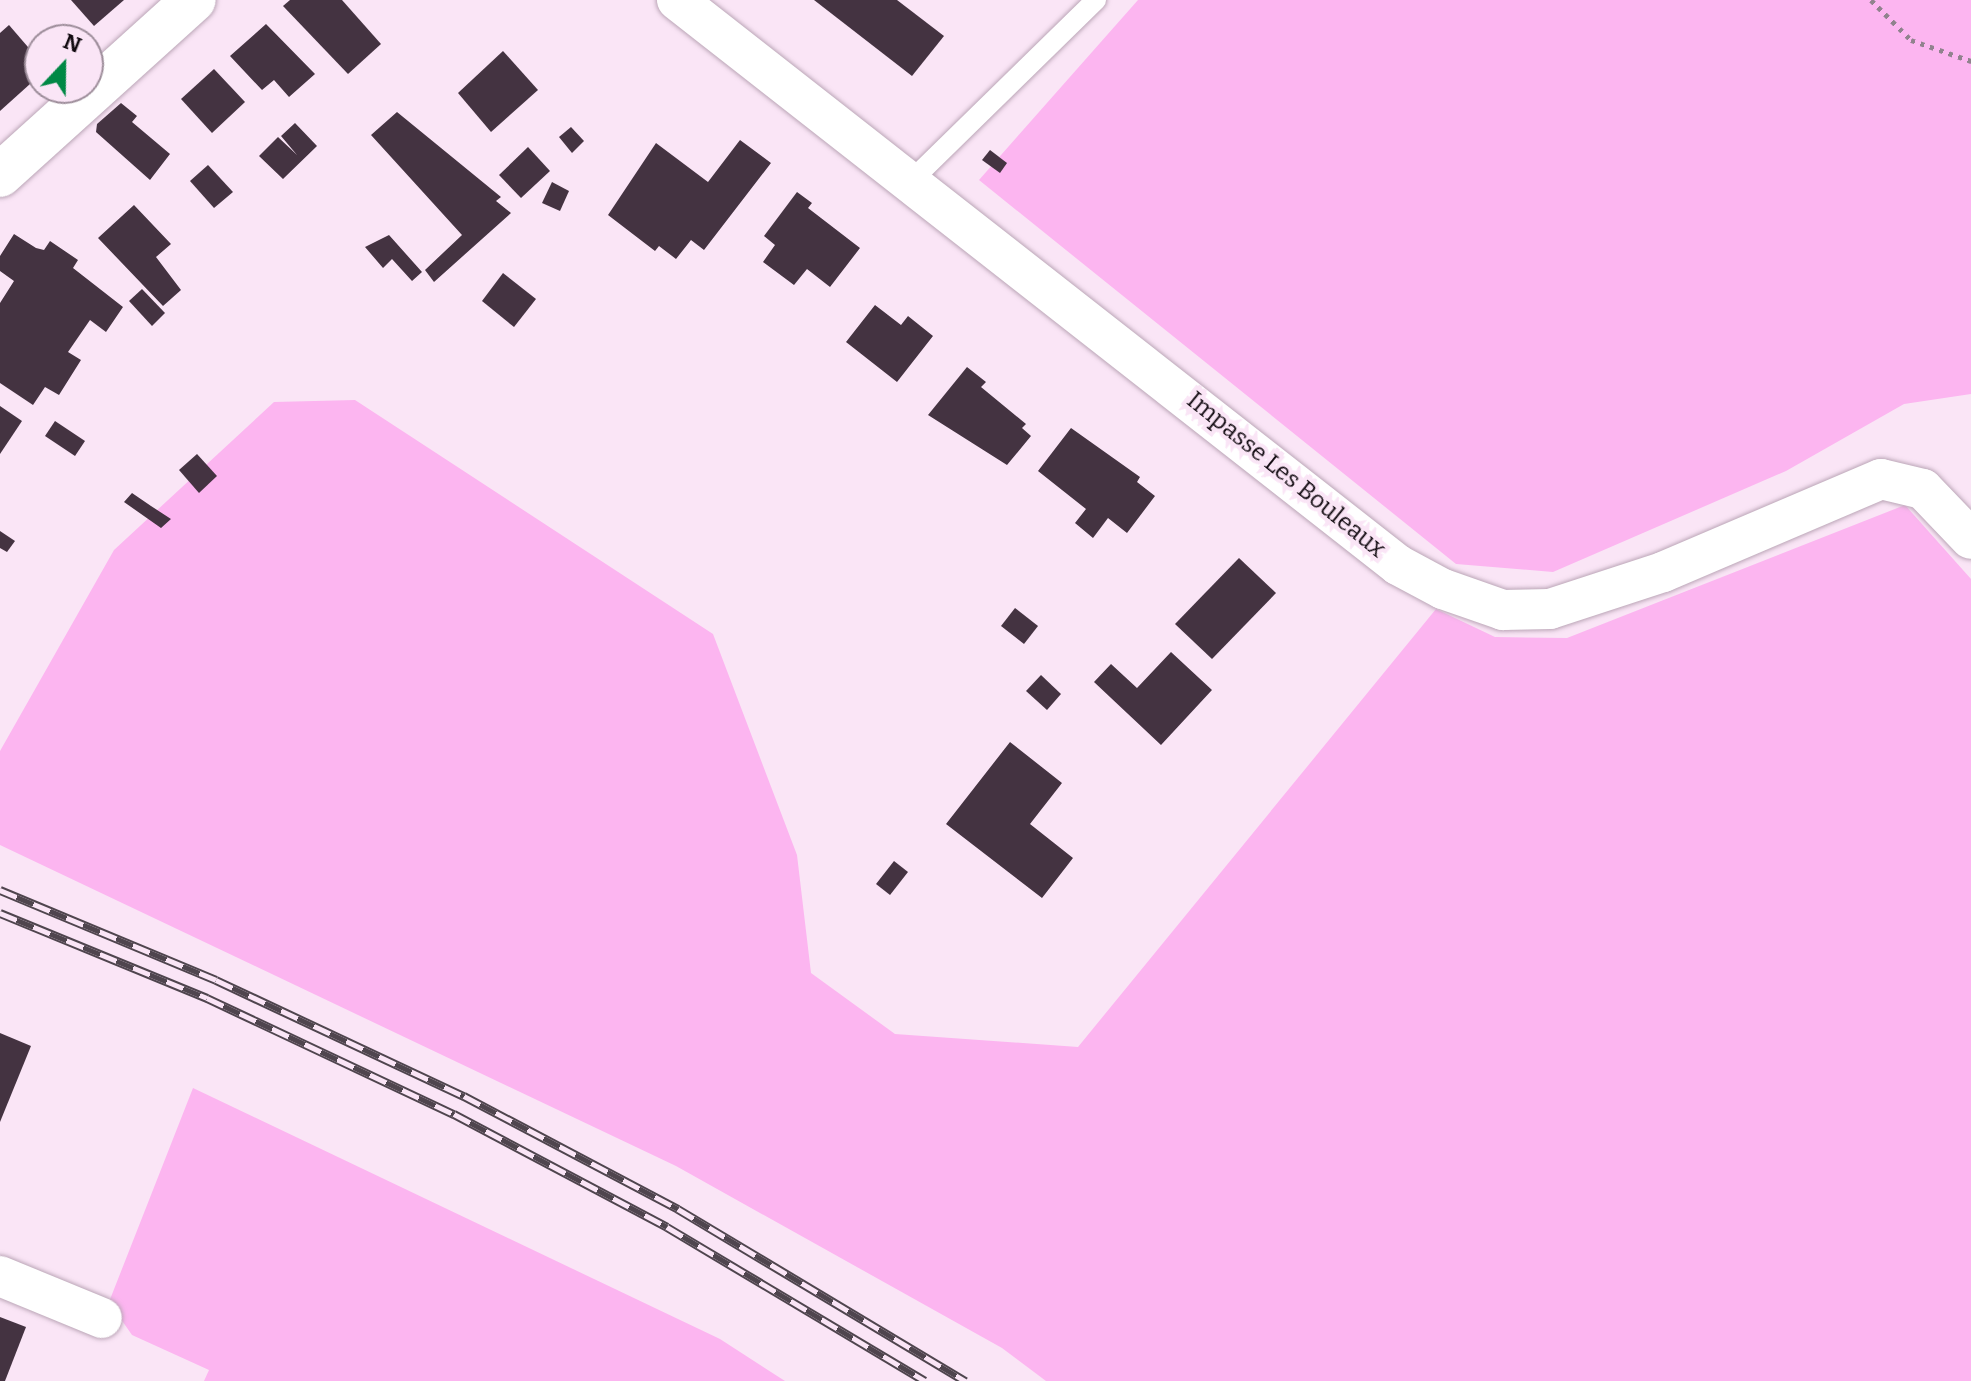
<!DOCTYPE html>
<html>
<head>
<meta charset="utf-8">
<style>
	body { margin:0 }
	#map { position:relative; width:1971px; height:1381px; overflow:hidden; background:#fae5f6; font-family:Bitter,serif }
	div>[style] { position:absolute }
	.green>* { inset:0; background:#fcb5f0 }
	.building>* { inset:0; background:#443341 }
	.path>* { height:5px; margin-top:-2.5px; transform-origin:0; background:repeating-linear-gradient(90deg,#91828e 0 4px,transparent 0 10px) }
	.roads { filter:drop-shadow(0 0 2px #bba6b7) drop-shadow(0 0 2px #bba6b7) }
	.service>* { height:20px; margin:-10px; padding:0 10px; transform-origin:10px; border-radius:10px; background:#fff }
	.minor>* { height:40px; margin:-20px; padding:0 20px; transform-origin:20px; border-radius:20px; background:#fff }
	.tertiary>* { height:44px; margin:-22px; padding:0 22px; transform-origin:22px; border-radius:22px; background:#fff }
	.rail>* { height:9px; margin-top:-4.5px; transform-origin:0; background:repeating-linear-gradient(90deg,#fae5f6 0 18px,#4f454e 0 36px); box-sizing:border-box; border-block:2px solid #4f454e }
	span { translate:-50% -50%; white-space:nowrap; text-align:center; line-height:1.15; -webkit-text-stroke:8px #fae5f6; paint-order:stroke }
	.street-label { font-size:24px; color:#110a10 }
	.north { position:absolute; left:24px; top:24px; width:80px; height:80px; box-sizing:border-box; background:#fae5f6; border:2px solid #9d8d9a; border-radius:50%; rotate:22deg; font-size:22px; font-weight:700; line-height:32px; text-align:center; color:#110a10 }
	.north::after { content:''; display:block; margin:auto; width:28px; height:36px; background:#008845; clip-path:polygon(50% 0,100% 100%,50% 72%,0 100%) }
</style>
</head>
<body>
<div id="map">
	<div class="green">
		<i style="clip-path:polygon(1138px 0,1971px 0,1971px 394px,1904px 404px,1786px 471px,1553px 572px,1456px 564px,979px 180px)"></i>
		<i style="clip-path:polygon(355px 400px,713px 634px,797px 855px,811px 973px,895px 1034px,1078px 1047px,1436px 609px,1495px 637px,1567px 638px,1905px 505px,1971px 579px,1971px 1381px,1046px 1381px,1002px 1348px,676px 1166px,0 845px,0 751px,114px 550px,274px 402px)"></i>
		<i style="clip-path:polygon(193px 1088px,720px 1339px,785px 1381px,204px 1381px,209px 1370px,132px 1335px,109px 1302px)"></i>
	</div>
	<div class="building">
		<i style="clip-path:polygon(71px 0,124px 0,94px 26px)"></i>
		<i style="clip-path:polygon(290px 0,342px 0,381px 44px,348px 74px,283px 6px)"></i>
		<i style="clip-path:polygon(814px 0,897px 0,944px 36px,912px 76px)"></i>
		<i style="clip-path:polygon(266px 24px,315px 74px,289px 97px,274px 80px,262px 90px,230px 56px)"></i>
		<i style="clip-path:polygon(9px 25px,40px 61px,40px 75px,0 111px,0 33px)"></i>
		<i style="clip-path:polygon(503px 51px,538px 90px,491px 132px,458px 93px)"></i>
		<i style="clip-path:polygon(214px 69px,245px 102px,212px 133px,181px 99px)"></i>
		<i style="clip-path:polygon(121px 103px,137px 116px,132px 122px,170px 154px,150px 180px,96px 132px,97px 124px)"></i>
		<i style="clip-path:polygon(397px 112px,501px 197px,496px 201px,511px 213px,434px 282px,425px 270px,462px 235px,371px 135px)"></i>
		<i style="clip-path:polygon(295px 123px,317px 146px,283px 179px,259px 156px,278px 137px,297px 155px,281px 136px)"></i>
		<i style="clip-path:polygon(571px 127px,584px 141px,572px 153px,559px 137px)"></i>
		<i style="clip-path:polygon(740px 140px,771px 163px,704px 250px,691px 240px,676px 259px,659px 246px,655px 251px,608px 215px,656px 143px,708px 182px)"></i>
		<i style="clip-path:polygon(528px 147px,550px 171px,521px 198px,499px 175px)"></i>
		<i style="clip-path:polygon(990px 150px,1007px 163px,1000px 173px,982px 160px)"></i>
		<i style="clip-path:polygon(208px 165px,233px 192px,214px 208px,190px 181px)"></i>
		<i style="clip-path:polygon(552px 182px,569px 191px,560px 211px,542px 203px)"></i>
		<i style="clip-path:polygon(797px 192px,812px 203px,808px 208px,860px 248px,830px 287px,807px 269px,794px 285px,763px 262px,775px 245px,764px 236px)"></i>
		<i style="clip-path:polygon(134px 205px,171px 244px,156px 257px,181px 290px,163px 306px,98px 238px)"></i>
		<i style="clip-path:polygon(14px 234px,36px 248px,44px 250px,50px 241px,78px 260px,73px 268px,123px 307px,106px 332px,90px 320px,68px 352px,81px 360px,59px 395px,45px 387px,33px 405px,0 383px,0 303px,14px 281px,0 271px,0 256px)"></i>
		<i style="clip-path:polygon(389px 235px,422px 272px,412px 281px,392px 259px,383px 268px,365px 247px)"></i>
		<i style="clip-path:polygon(503px 273px,536px 299px,514px 327px,482px 301px)"></i>
		<i style="clip-path:polygon(142px 289px,165px 313px,152px 326px,129px 301px)"></i>
		<i style="clip-path:polygon(875px 305px,901px 325px,908px 316px,933px 336px,897px 382px,846px 342px)"></i>
		<i style="clip-path:polygon(967px 367px,986px 382px,981px 387px,1026px 424px,1022px 428px,1031px 436px,1007px 465px,928px 415px)"></i>
		<i style="clip-path:polygon(0 406px,22px 421px,0 454px)"></i>
		<i style="clip-path:polygon(55px 421px,85px 441px,75px 456px,45px 436px)"></i>
		<i style="clip-path:polygon(1071px 428px,1140px 477px,1137px 482px,1155px 496px,1127px 533px,1108px 518px,1093px 538px,1075px 523px,1086px 509px,1038px 471px)"></i>
		<i style="clip-path:polygon(197px 454px,217px 476px,199px 493px,179px 470px)"></i>
		<i style="clip-path:polygon(132px 493px,151px 506px,171px 519px,161px 528px,124px 502px)"></i>
		<i style="clip-path:polygon(0 531px,15px 541px,7px 552px,0 548px)"></i>
		<i style="clip-path:polygon(1239px 558px,1276px 593px,1212px 659px,1175px 624px)"></i>
		<i style="clip-path:polygon(1015px 608px,1038px 626px,1024px 644px,1001px 626px)"></i>
		<i style="clip-path:polygon(1171px 652px,1212px 690px,1161px 745px,1094px 682px,1111px 664px,1137px 688px)"></i>
		<i style="clip-path:polygon(1041px 675px,1061px 694px,1047px 710px,1026px 691px)"></i>
		<i style="clip-path:polygon(1010px 742px,1062px 783px,1030px 824px,1073px 858px,1042px 898px,946px 824px)"></i>
		<i style="clip-path:polygon(894px 861px,908px 872px,890px 895px,876px 884px)"></i>
		<i style="clip-path:polygon(0 1033px,31px 1046px,0 1122px)"></i>
		<i style="clip-path:polygon(0 1317px,26px 1327px,5px 1381px,0 1381px)"></i>
	</div>
	<div class="path">
		<i style="left:1871px;top:0;width:57px;rotate:45deg"></i>
		<i style="left:1911px;top:40px;width:64px;rotate:19.3deg"></i>
	</div>
	<div class="roads">
		<div class="service">
			<i style="left:911px;top:181px;width:259px;rotate:-44.4deg"></i>
		</div>
		<div class="minor">
			<i style="left:677px;top:0;width:916px;rotate:38.08deg"></i>
			<i style="left:1398px;top:565px;width:51px;rotate:28.1deg"></i>
			<i style="left:1443px;top:589px;width:64px;rotate:19.3deg"></i>
			<i style="left:1503px;top:610px;width:47px;rotate:-1.2deg"></i>
			<i style="left:1550px;top:609px;width:119px;rotate:-18.1deg"></i>
			<i style="left:1663px;top:572px;width:237px;rotate:-23.1deg"></i>
			<i style="left:1881px;top:479px;width:43px;rotate:13.4deg"></i>
			<i style="left:1923px;top:489px;width:69px;rotate:46.2deg"></i>
			<i style="left:0;top:1276px;width:110px;rotate:22.4deg"></i>
		</div>
		<div class="tertiary">
			<i style="left:0;top:175px;width:261px;rotate:-42.1deg"></i>
		</div>
	</div>
	<div class="rail">
		<i style="left:0;top:890px;width:234px;rotate:22.6deg"></i>
		<i style="left:216px;top:980px;width:274px;rotate:25.1deg"></i>
		<i style="left:464px;top:1096px;width:242px;rotate:27.8deg"></i>
		<i style="left:678px;top:1209px;width:335px;rotate:30.9deg"></i>
		<i style="left:0;top:913px;width:224px;rotate:22.3deg"></i>
		<i style="left:207px;top:998px;width:273px;rotate:25.2deg"></i>
		<i style="left:454px;top:1114px;width:241px;rotate:27.9deg"></i>
		<i style="left:667px;top:1227px;width:300px;rotate:30.8deg"></i>
	</div>
	<div class="street-label">
		<span style="left:1286px;top:475px;rotate:39deg">Impasse Les Bouleaux</span>
	</div>
	<div class="north">N</div>
</div>
</body>
</html>
